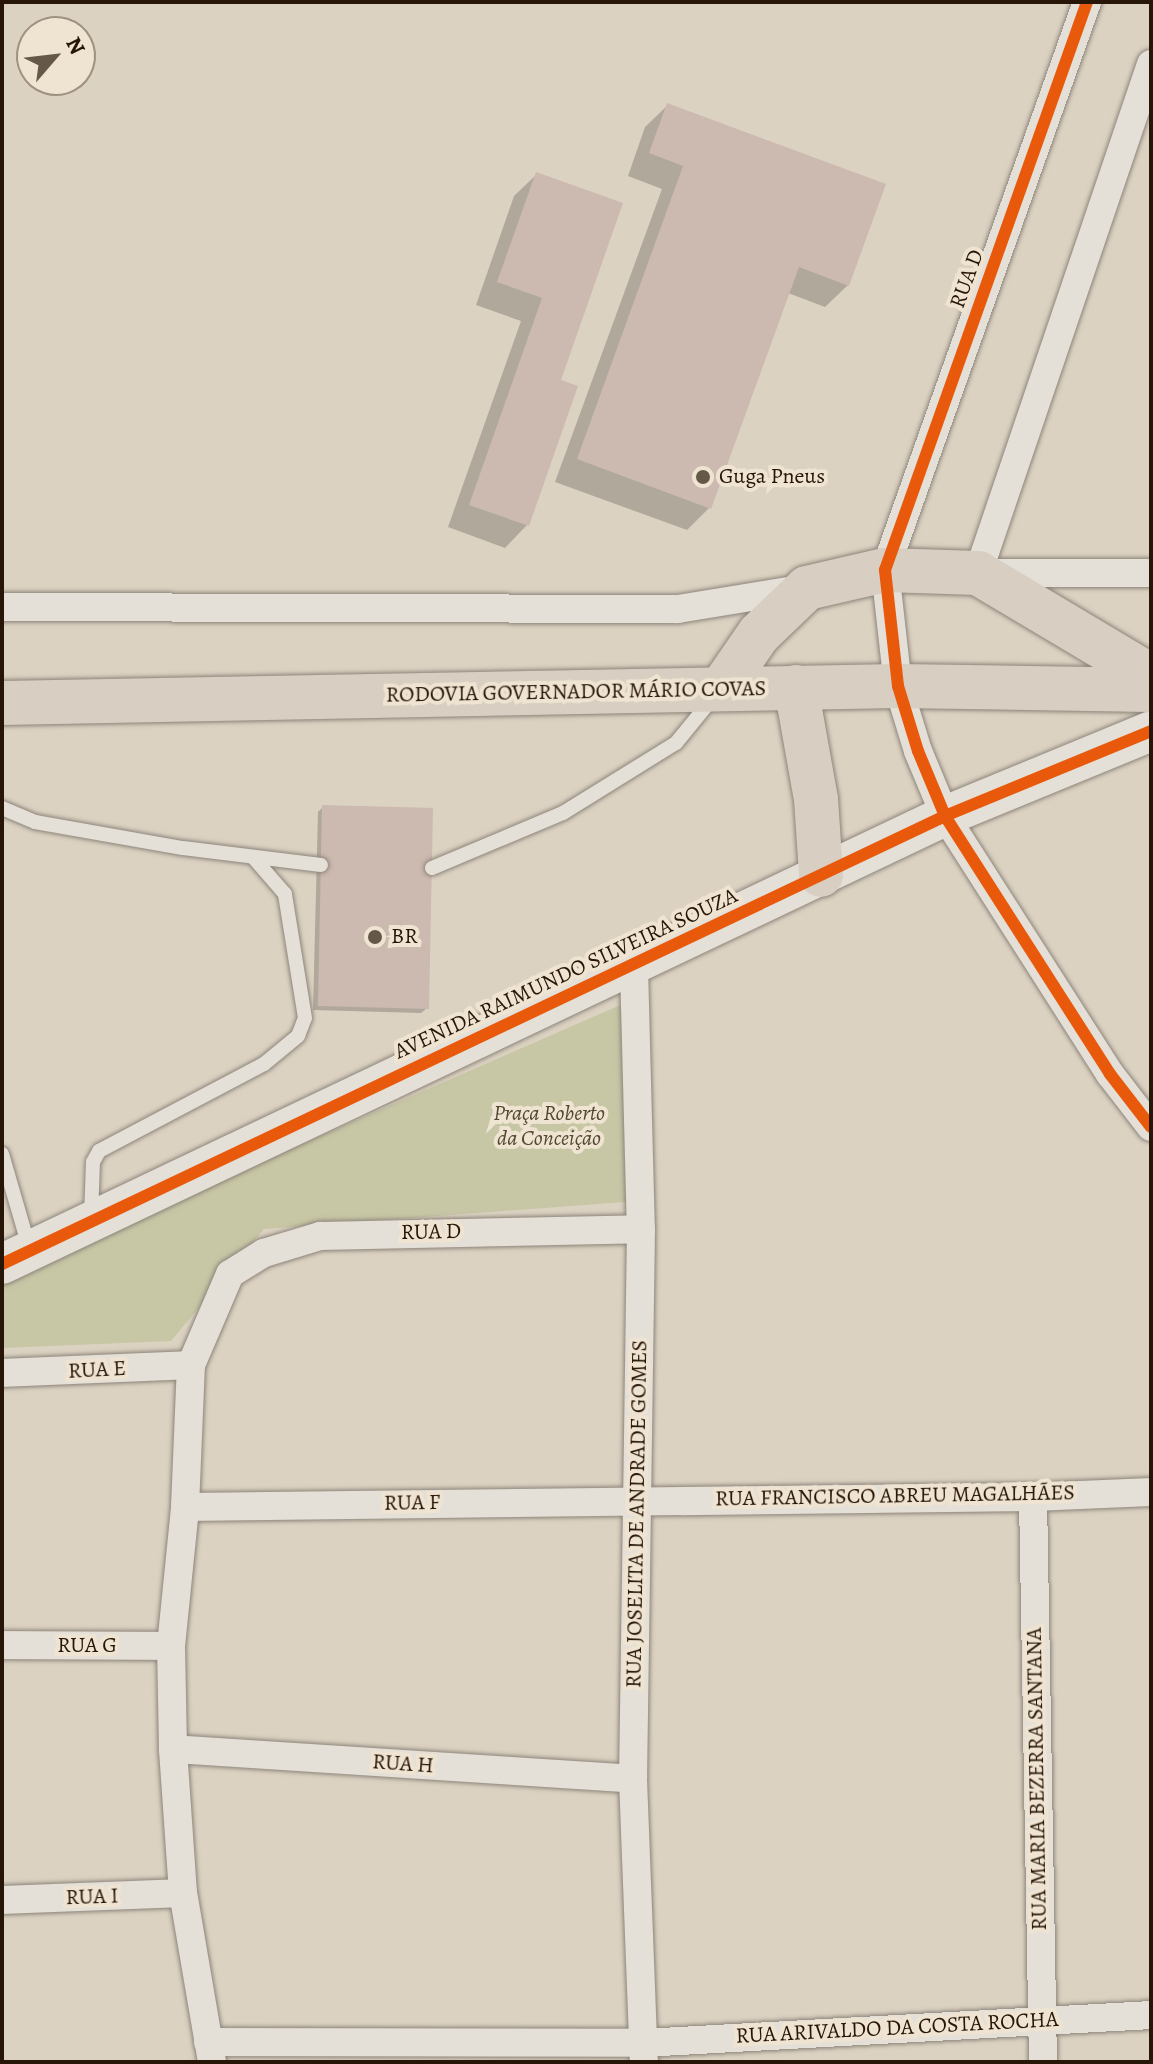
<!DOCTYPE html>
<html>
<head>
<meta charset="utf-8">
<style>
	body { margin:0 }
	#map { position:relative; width:1153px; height:2064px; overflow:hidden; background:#dcd2c2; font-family:Alegreya,serif }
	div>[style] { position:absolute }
	.green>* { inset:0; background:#c7c6a5 }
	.shadow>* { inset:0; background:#0003 }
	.building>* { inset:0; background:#ccb9b0 }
	.roads { filter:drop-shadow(0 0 2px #8d857a) drop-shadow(0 0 2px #8d857a) }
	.lane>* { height:14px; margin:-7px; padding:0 7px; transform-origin:7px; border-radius:7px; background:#e4dfd7 }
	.street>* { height:28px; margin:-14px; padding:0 14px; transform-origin:14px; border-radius:14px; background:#e4dfd7 }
	.secondary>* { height:40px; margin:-20px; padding:0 20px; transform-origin:20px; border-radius:20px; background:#e4dfd7 }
	.highway>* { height:44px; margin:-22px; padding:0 22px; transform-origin:22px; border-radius:22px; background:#d8cfc2 }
	.cycleway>* { height:12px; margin:-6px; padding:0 6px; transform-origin:6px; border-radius:6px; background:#e8590c }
	.dots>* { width:22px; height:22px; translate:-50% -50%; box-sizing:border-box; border:4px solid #efe3d1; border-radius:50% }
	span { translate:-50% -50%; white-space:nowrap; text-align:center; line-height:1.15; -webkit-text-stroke:8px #efe3d1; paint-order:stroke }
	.street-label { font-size:22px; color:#271608 }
	.poi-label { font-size:22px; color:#271608 }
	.left { translate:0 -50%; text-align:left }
	.park-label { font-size:22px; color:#524830; font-style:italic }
	.frame { position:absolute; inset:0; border:4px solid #271608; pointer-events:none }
	.north { position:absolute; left:16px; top:16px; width:80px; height:80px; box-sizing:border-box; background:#efe3d1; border:2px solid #9f9181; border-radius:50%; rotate:62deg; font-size:22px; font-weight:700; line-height:32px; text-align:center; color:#271608 }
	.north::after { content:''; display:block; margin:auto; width:28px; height:36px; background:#665849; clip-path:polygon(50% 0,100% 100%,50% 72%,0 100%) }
</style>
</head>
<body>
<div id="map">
	<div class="green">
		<i style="clip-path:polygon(625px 1003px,638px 1201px,264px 1229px,171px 1341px,2px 1348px,2px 1275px)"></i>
	</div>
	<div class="shadow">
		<i style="clip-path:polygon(668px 105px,848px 285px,825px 307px,788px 293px,709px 508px,687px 530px,555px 482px,662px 189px,628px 176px,645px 127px)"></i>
		<i style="clip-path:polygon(537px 174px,558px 382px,527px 525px,505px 548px,448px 527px,521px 321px,476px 305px,514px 196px)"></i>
		<i style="clip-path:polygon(323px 807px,427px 1008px,421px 1013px,313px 1010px,318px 812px)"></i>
	</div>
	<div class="building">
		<i style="clip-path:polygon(667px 103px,886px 184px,849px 286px,799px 267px,711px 509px,577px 459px,683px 166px,649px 153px)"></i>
		<i style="clip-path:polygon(536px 172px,623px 203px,561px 380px,578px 386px,529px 526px,469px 505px,542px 298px,497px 282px)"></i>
		<i style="clip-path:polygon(322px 805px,433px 808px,429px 1009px,318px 1006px)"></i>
	</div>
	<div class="roads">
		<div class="lane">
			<i style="left:2px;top:808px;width:36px;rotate:23deg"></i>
			<i style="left:35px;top:822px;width:150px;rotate:10deg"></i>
			<i style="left:183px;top:848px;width:139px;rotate:7deg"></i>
			<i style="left:432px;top:868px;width:142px;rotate:-22.8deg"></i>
			<i style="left:563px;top:813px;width:133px;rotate:-31.8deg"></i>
			<i style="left:676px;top:743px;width:57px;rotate:-50.7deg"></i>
			<i style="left:2px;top:1154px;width:97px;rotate:73.8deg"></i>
			<i style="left:91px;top:1218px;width:56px;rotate:-88deg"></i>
			<i style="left:93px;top:1162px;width:13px;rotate:-61deg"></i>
			<i style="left:99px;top:1151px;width:187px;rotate:-27.8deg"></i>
			<i style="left:264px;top:1064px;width:44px;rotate:-39.5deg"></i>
			<i style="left:298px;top:1036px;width:19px;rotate:-69deg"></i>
			<i style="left:305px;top:1018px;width:126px;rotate:-99.2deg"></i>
			<i style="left:285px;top:894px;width:49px;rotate:-130.9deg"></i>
		</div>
		<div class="street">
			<i style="left:1087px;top:2px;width:603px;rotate:109.58deg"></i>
			<i style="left:885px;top:570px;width:117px;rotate:83.6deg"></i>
			<i style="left:898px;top:686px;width:68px;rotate:72.9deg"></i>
			<i style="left:918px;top:751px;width:70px;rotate:67.4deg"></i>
			<i style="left:945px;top:816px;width:306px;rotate:57.4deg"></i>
			<i style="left:1110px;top:1074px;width:67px;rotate:52.3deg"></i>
			<i style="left:1151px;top:64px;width:538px;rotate:108.77deg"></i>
			<i style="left:978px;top:573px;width:173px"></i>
			<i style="left:2px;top:607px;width:676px;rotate:0.17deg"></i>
			<i style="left:678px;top:609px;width:130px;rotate:-9.3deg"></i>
			<i style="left:634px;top:967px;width:262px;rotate:88.5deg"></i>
			<i style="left:641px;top:1229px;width:550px;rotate:90.83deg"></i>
			<i style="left:633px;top:1779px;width:283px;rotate:87.8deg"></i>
			<i style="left:2px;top:1373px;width:189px;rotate:-2.4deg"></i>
			<i style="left:1033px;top:1497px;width:565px;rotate:88.99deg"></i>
			<i style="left:185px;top:1507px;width:848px;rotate:-0.68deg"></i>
			<i style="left:1033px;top:1497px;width:118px;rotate:-2.4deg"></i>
			<i style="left:2px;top:1645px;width:169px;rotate:0.3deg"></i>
			<i style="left:173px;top:1749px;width:461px;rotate:3.7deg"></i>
			<i style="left:2px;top:1900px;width:181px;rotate:-2.2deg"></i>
			<i style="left:208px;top:2042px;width:435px;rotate:0.1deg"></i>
			<i style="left:643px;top:2043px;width:509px;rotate:-3.15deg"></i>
			<i style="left:212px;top:2062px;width:171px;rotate:-99.7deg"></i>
			<i style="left:183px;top:1893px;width:144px;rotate:-94deg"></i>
			<i style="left:173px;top:1749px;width:103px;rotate:-91.1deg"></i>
			<i style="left:171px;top:1646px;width:140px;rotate:-84.2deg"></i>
			<i style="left:185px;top:1507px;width:142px;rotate:-87.6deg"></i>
			<i style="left:191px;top:1365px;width:99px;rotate:-66.8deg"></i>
			<i style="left:230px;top:1274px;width:40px;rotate:-32deg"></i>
			<i style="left:264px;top:1253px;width:59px;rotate:-16.9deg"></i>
			<i style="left:320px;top:1236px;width:321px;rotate:-1.2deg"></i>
		</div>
		<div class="secondary">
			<i style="left:2px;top:1264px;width:1044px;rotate:-25.41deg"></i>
			<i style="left:945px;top:816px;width:223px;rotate:-22.4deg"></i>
		</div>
		<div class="highway">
			<i style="left:796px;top:687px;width:114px;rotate:79.9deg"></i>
			<i style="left:816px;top:799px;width:76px;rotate:86.2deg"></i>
			<i style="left:721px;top:689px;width:67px;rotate:-55.4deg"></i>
			<i style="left:759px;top:634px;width:66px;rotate:-43.8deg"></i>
			<i style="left:807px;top:588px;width:80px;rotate:-13deg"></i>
			<i style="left:885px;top:570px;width:93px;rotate:1.8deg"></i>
			<i style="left:978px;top:573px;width:201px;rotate:30.8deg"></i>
			<i style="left:2px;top:703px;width:896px;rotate:-1.09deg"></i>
			<i style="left:898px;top:686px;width:253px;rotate:0.9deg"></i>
		</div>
	</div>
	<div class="cycleway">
		<i style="left:1087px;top:2px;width:603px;rotate:109.58deg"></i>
		<i style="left:885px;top:570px;width:117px;rotate:83.6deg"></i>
		<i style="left:898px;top:686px;width:68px;rotate:72.9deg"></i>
		<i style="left:918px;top:751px;width:70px;rotate:67.4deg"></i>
		<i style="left:945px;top:816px;width:306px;rotate:57.4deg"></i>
		<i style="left:1110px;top:1074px;width:67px;rotate:52.3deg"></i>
		<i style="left:2px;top:1264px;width:1044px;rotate:-25.41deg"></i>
		<i style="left:945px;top:816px;width:223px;rotate:-22.4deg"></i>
	</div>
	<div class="dots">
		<i style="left:703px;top:477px;background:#665849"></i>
		<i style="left:375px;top:937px;background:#665849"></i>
	</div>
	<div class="street-label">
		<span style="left:967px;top:279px;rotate:-70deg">RUA D</span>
		<span style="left:576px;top:692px;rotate:-1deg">RODOVIA GOVERNADOR MÁRIO COVAS</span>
		<span style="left:566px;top:974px;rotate:-25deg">AVENIDA RAIMUNDO SILVEIRA SOUZA</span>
		<span style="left:431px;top:1232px;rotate:-1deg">RUA D</span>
		<span style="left:97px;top:1370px;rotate:-3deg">RUA E</span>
		<span style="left:895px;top:1496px;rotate:-1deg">RUA FRANCISCO ABREU MAGALHÃES</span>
		<span style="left:412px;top:1503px;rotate:-1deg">RUA F</span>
		<span style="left:637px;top:1514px;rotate:-89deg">RUA JOSELITA DE ANDRADE GOMES</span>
		<span style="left:87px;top:1646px">RUA G</span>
		<span style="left:403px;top:1764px;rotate:4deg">RUA H</span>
		<span style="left:1037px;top:1779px;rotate:-91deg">RUA MARIA BEZERRA SANTANA</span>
		<span style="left:92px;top:1897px;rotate:-2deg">RUA I</span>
		<span style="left:897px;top:2028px;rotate:-3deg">RUA ARIVALDO DA COSTA ROCHA</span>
	</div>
	<div class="poi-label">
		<span class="left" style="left:719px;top:477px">Guga Pneus</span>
		<span class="left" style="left:391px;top:937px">BR</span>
	</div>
	<div class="park-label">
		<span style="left:549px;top:1126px">Praça Roberto<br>da Conceição</span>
	</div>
	<div class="frame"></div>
	<div class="north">N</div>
</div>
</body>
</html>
